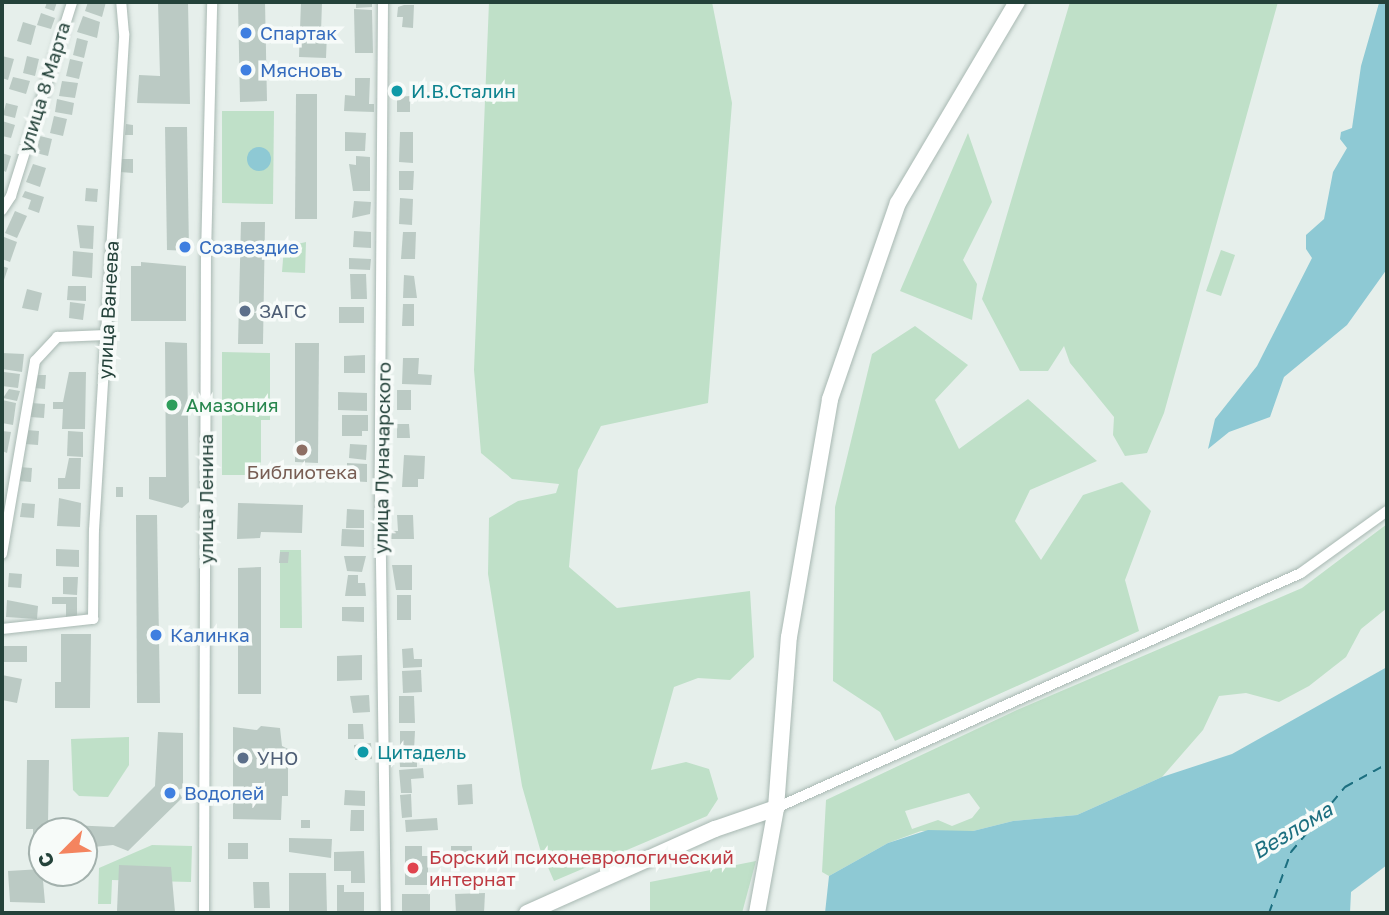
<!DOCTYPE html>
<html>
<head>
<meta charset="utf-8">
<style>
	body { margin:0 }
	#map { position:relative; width:1389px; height:915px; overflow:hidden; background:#e6efeb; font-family:"Golos Text",sans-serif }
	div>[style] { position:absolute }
	.green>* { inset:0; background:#bfe0c8 }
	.water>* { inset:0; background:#8ec9d4 }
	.round { border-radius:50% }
	.ferry>* { height:2px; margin-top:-1px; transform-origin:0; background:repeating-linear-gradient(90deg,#1c6f80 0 9px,transparent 0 16px) }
	.building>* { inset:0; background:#bbcac4 }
	.roads { filter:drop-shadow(0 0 2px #a8b8b2) drop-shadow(0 0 2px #a8b8b2) }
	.street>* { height:10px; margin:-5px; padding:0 5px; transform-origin:5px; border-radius:5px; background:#fff }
	.secondary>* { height:16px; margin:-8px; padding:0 8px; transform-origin:8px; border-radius:8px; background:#fff }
	.dots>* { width:19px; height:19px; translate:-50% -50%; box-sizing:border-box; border:4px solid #f7fbf9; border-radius:50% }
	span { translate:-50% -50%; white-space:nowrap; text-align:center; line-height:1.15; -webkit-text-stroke:7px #f7fbf9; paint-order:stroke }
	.shop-label { font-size:19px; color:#366cbe }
	.left { translate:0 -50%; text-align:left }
	.street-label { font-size:19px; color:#24423a }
	.culture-label { font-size:19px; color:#0d838f }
	.service-label { font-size:19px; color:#4e5e75 }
	.leisure-label { font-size:19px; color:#27864d }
	.education-label { font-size:19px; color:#785e54 }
	.health-label { font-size:19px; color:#be3a42 }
	.water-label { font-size:21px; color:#1c6f80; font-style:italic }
	.frame { position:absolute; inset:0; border:4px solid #24423a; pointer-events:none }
	.north { position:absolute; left:28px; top:817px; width:70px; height:70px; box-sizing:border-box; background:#f7fbf9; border:2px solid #a3b1ad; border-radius:50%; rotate:245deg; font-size:19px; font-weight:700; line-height:28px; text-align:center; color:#24423a }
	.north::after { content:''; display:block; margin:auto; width:24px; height:32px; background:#f4845f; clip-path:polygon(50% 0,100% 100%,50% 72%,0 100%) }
</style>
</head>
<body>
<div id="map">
	<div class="green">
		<i style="clip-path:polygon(489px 2px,712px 2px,732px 103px,708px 403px,601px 426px,578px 470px,569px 567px,617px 608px,750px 591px,754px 657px,730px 680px,698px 678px,674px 687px,651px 770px,686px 762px,709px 769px,718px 799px,707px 816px,554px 881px,540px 849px,522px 786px,488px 574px,489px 518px,518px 501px,556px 493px,559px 484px,512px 479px,481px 453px,474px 370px)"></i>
		<i style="clip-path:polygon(1070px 2px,1278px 2px,1164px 413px,1147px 453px,1125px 456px,1113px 435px,1114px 417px,1070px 363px,1064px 346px,1048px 371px,1020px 371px,982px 299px)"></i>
		<i style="clip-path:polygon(222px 111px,274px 111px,273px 204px,222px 203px)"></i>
		<i style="clip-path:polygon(968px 133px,992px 202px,963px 260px,977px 284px,972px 320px,900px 291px)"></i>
		<i style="clip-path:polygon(306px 242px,305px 273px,282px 272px,284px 247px)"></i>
		<i style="clip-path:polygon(1221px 250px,1235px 255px,1221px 296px,1206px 291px)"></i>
		<i style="clip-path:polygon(915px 326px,968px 365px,935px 400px,959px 449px,1028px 399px,1097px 461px,1030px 490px,1015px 521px,1041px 560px,1083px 495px,1122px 482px,1151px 511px,1125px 580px,1139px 631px,895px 741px,880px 712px,833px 681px,835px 507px,872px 354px)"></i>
		<i style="clip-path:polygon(222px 352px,270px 353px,270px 420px,261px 420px,261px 475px,222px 475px)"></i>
		<i style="clip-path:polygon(evenodd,1387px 524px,1387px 608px,1361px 629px,1346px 657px,1309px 686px,1279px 702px,1246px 693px,1219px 696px,1203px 730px,1162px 777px,1077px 815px,1013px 821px,973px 831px,921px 831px,888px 843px,829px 876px,822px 872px,826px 800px,1017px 710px,1302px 588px,1387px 524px,969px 793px,980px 808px,972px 818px,952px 826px,938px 820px,912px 829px,905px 811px,969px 793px)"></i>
		<i style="clip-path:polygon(280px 550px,301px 550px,302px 628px,280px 628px)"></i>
		<i style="clip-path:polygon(129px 737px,129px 765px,108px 797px,79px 796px,73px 790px,71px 739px)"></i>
		<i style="clip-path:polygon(152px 845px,192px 846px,191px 882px,112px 880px,111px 904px,98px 904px,99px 868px)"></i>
		<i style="clip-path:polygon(756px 861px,742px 913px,650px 913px,650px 882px)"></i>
	</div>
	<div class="water">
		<i style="clip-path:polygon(1387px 2px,1387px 269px,1347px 325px,1284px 377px,1270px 417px,1229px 432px,1208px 449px,1215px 419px,1257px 366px,1312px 258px,1306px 249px,1306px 235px,1324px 219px,1333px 172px,1347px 148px,1340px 139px,1341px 132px,1352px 128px,1361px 66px,1379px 3px)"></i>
		<i class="round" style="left:247px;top:147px;width:24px;height:24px"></i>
		<i style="clip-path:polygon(1387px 667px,1387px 865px,1351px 892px,1350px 913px,825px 913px,829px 876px,888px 843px,928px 830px,973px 831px,1013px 821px,1077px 815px,1162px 777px,1232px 754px)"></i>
	</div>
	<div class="ferry">
		<i style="left:1269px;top:913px;width:65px;rotate:-70.2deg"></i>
		<i style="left:1291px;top:852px;width:85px;rotate:-50.3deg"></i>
		<i style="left:1345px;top:787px;width:48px;rotate:-28.7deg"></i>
	</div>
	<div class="building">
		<i style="clip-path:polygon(47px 2px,57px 2px,54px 11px,45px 8px)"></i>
		<i style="clip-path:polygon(88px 2px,106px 2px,102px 17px,85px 11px)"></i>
		<i style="clip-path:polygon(158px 2px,188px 2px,190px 104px,137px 103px,139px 75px,160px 76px)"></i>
		<i style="clip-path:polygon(238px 2px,265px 2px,267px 101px,240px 102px)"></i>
		<i style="clip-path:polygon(301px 2px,322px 2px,321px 33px,327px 33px,326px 58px,299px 57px)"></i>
		<i style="clip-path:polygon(356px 2px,372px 2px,372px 7px,356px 8px)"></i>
		<i style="clip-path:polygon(404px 5px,414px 5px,413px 28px,402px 27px,403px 17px,397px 17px,398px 7px)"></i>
		<i style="clip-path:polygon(354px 9px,372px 10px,373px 53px,355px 53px)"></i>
		<i style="clip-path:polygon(41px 13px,55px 18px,51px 29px,37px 25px)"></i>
		<i style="clip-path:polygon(83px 16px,100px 22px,97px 38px,77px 32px)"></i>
		<i style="clip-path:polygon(23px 22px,36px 26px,31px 45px,17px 41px)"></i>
		<i style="clip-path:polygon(77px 38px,88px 41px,84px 58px,73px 55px)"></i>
		<i style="clip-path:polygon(2px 56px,14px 59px,8px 80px,2px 78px)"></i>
		<i style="clip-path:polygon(27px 56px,39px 59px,35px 76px,23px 73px)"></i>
		<i style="clip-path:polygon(70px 59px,83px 62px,79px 79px,66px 76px)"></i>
		<i style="clip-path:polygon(13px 77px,30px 81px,26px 94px,9px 89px)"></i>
		<i style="clip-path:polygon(355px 78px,370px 78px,369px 104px,374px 104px,374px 112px,344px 111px,345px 95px,355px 96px)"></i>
		<i style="clip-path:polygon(62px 81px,78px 83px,75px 98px,59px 96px)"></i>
		<i style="clip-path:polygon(296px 94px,317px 94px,317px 219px,295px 219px)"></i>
		<i style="clip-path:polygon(410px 96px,410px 112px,397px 112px,397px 97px)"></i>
		<i style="clip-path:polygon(57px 99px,74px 103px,72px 115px,55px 112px)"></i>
		<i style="clip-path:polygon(6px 103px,18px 106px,15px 118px,3px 115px)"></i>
		<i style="clip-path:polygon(54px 116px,67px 119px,63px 136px,50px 133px)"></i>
		<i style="clip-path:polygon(2px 121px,15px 125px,11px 138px,2px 136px)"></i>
		<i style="clip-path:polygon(126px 124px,133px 125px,133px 135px,125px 135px)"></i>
		<i style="clip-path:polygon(165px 127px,187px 127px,189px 251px,167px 250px)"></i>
		<i style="clip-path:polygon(345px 132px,366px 133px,365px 151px,345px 151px)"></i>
		<i style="clip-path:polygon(400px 132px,413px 132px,413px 163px,399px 162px)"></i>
		<i style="clip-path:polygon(40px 136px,52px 139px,48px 156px,36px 153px)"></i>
		<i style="clip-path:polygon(2px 153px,11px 156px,6px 172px,2px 170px)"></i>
		<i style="clip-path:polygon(356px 156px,370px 157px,370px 191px,353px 191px,349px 164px,356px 165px)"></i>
		<i style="clip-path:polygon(120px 159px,133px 159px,133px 173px,120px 172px)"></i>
		<i style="clip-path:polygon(33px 164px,46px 168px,40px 187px,26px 182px)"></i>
		<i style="clip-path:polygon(399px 171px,414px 171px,413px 190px,399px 190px)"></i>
		<i style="clip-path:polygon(86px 188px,98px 189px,97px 202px,85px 201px)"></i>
		<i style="clip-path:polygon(25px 191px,44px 197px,39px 213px,28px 209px,31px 200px,22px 197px)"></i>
		<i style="clip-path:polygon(400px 198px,413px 199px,412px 225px,399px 224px)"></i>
		<i style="clip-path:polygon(354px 201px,371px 202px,370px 214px,352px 218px)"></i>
		<i style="clip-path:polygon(15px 211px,27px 216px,17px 238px,5px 233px)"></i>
		<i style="clip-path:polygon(241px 222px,265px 222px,263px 344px,238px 344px)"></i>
		<i style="clip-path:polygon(77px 225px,94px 226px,93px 249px,80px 248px)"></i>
		<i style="clip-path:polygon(354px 231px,371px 232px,371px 248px,353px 247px)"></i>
		<i style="clip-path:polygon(403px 232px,416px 232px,415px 259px,401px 259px)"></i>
		<i style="clip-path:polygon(4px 237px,17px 242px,10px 262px,2px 259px)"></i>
		<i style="clip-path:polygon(73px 251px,93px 253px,92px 278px,72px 276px)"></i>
		<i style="clip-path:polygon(349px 258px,371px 259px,370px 270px,349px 269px)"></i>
		<i style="clip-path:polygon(141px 262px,186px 266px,186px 321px,131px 321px,131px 266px,141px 266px)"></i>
		<i style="clip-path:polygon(2px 266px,8px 268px,4px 280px,2px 280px)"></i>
		<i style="clip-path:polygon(350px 274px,366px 274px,367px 299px,351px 299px)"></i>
		<i style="clip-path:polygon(404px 275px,414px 276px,417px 298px,403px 298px)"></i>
		<i style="clip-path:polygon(68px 286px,86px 286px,86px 301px,67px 300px)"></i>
		<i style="clip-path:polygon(27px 289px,42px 293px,38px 311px,22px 308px)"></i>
		<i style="clip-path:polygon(70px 302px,85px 304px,83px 320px,69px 318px)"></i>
		<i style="clip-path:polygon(403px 304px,414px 304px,414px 326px,402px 326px)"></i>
		<i style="clip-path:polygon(339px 307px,364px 307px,364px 323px,339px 323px)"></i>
		<i style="clip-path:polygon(165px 342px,187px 343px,189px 502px,182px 508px,149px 499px,149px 477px,166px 477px)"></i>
		<i style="clip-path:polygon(295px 343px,319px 343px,318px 463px,295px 462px)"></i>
		<i style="clip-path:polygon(2px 353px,24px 354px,22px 372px,2px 369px)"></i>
		<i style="clip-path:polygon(365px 355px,365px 373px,344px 373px,344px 356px)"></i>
		<i style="clip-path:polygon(403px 358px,419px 358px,418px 374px,432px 375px,431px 385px,402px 384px)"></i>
		<i style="clip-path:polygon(4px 372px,20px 374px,18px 388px,2px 386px)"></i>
		<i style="clip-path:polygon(69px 372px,86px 372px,85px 429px,62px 429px,63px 409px,53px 409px,53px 402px,63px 402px)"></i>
		<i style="clip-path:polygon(34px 375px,46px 375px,45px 389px,34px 388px)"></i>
		<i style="clip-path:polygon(9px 389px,20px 391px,17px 401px,3px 398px)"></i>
		<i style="clip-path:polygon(397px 390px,411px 390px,411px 410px,397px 410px)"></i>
		<i style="clip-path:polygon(338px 392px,367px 393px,367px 411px,338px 410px)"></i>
		<i style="clip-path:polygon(2px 400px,16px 403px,13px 425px,2px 423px)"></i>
		<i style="clip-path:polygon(31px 403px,45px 404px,44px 418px,30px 417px)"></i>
		<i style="clip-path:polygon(342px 415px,368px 415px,368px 431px,362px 431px,362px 436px,342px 436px)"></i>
		<i style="clip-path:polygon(397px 424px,409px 424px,410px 438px,397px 438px)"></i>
		<i style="clip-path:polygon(26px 430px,39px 431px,38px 445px,25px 444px)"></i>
		<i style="clip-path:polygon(2px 431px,11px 432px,7px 453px,2px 451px)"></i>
		<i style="clip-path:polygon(68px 431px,83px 432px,83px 457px,67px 456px)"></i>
		<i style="clip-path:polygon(350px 444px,367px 445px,366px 460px,349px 458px)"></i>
		<i style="clip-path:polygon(404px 455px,425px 456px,424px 479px,418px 479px,418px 487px,402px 487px)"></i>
		<i style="clip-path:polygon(69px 458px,81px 458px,80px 489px,58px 489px,58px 478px,65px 478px)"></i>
		<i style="clip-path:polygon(347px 463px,367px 464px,367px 482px,349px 481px,353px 468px,347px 468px)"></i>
		<i style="clip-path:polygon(19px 467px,32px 468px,31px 482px,18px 481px)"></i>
		<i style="clip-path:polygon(116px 487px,123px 487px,123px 497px,116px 497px)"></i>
		<i style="clip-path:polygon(59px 498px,81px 503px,80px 527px,57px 526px)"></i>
		<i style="clip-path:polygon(22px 503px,35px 504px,34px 518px,20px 517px)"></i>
		<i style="clip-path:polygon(238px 503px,303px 505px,302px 533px,261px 532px,260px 538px,237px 539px)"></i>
		<i style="clip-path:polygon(347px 509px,364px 510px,364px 528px,346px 528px)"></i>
		<i style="clip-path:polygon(136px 515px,157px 515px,160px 703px,137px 703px)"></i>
		<i style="clip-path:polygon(397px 515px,413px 515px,414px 539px,390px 539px,390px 531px,398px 531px)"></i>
		<i style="clip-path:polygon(342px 529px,364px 530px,364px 547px,341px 546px)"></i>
		<i style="clip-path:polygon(56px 549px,79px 550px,79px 567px,56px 566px)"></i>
		<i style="clip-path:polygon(280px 552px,289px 552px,288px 563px,279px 563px)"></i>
		<i style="clip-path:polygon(344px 556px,366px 556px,362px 572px,347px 571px)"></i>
		<i style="clip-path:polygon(392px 565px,412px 565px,412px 590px,396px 590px)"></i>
		<i style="clip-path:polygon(261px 567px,261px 694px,238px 694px,238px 568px)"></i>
		<i style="clip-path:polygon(9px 573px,22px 574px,21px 588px,8px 587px)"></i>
		<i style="clip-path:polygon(348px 575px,358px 575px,358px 583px,365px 583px,366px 596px,345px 596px)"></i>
		<i style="clip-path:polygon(63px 577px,78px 577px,77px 595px,63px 594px)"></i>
		<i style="clip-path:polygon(397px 595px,411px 595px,411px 620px,397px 620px)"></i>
		<i style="clip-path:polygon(52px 597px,77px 597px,77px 617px,66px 617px,66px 604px,52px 604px)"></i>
		<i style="clip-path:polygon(7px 600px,38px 606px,37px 619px,6px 617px)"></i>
		<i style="clip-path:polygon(342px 607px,364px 607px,364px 622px,342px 621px)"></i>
		<i style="clip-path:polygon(61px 634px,91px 634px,90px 708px,55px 708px,55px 682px,61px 682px)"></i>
		<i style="clip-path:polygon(2px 646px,27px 646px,27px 662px,2px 662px)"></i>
		<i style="clip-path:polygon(413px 648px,414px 659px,422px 659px,422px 667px,403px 668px,402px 649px)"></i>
		<i style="clip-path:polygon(362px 655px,362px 680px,337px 681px,337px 656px)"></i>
		<i style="clip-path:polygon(421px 670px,422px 692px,403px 693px,402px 671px)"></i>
		<i style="clip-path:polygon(2px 675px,22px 679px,17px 703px,2px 700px)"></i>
		<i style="clip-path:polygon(369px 695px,370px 712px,353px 713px,350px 696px)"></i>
		<i style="clip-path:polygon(399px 696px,414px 696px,415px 723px,399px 723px)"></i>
		<i style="clip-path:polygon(348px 724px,363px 724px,364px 739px,348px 739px)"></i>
		<i style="clip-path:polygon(261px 726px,280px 728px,282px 746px,288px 749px,288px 796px,282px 796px,281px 820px,233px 819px,233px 727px,257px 730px)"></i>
		<i style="clip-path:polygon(400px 731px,415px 731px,414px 750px,400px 750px)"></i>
		<i style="clip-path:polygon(158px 732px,183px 733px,183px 788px,178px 790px,182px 798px,128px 851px,113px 845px,84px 848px,84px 831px,42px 831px,42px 847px,33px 847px,33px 829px,26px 829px,27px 760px,49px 760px,48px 824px,114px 827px,155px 786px)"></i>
		<i style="clip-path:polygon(371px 743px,372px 759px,355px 760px,354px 745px)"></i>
		<i style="clip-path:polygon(417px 752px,417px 767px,400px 767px,399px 753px)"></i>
		<i style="clip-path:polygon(423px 768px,424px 778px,411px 779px,412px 793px,401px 793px,399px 770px)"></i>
		<i style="clip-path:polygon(472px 784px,473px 804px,458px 805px,457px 785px)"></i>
		<i style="clip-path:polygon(345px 790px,365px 791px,365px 806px,344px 805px)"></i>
		<i style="clip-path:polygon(411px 794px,412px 817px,402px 818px,400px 795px)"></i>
		<i style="clip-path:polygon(351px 810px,364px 810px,364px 831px,350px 831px)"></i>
		<i style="clip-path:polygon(437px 818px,438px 830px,406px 832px,405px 820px)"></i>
		<i style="clip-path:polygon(301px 820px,310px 820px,310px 828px,301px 828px)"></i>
		<i style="clip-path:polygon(289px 838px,332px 839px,331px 858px,289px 852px)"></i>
		<i style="clip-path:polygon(228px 843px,248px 843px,248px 859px,228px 859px)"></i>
		<i style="clip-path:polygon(405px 846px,422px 846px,422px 856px,428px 856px,428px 885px,405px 885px)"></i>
		<i style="clip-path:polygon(451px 846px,472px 846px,472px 866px,451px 866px)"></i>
		<i style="clip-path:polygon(364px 851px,365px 883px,351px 883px,351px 871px,334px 871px,334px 852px)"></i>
		<i style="clip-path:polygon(119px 865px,171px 867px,175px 912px,117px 911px)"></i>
		<i style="clip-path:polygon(42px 869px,45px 903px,10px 902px,8px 871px)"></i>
		<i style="clip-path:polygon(289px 873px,326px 873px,327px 913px,289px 913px)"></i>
		<i style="clip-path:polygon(253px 882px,269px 882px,270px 908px,254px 908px)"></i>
		<i style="clip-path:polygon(337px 885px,344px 885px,344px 892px,364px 892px,364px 913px,337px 913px)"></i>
		<i style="clip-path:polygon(485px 893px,484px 913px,456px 913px,455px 894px)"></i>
		<i style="clip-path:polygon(402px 894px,430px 894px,430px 913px,402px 913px)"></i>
	</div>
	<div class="roads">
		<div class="street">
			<i style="left:383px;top:2px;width:489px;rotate:90.4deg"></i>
			<i style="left:380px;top:491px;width:422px;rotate:89.2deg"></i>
			<i style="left:2px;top:210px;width:17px;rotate:-57deg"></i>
			<i style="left:11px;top:196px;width:203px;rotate:-72.5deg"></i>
			<i style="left:2px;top:554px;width:196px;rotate:-80.3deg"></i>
			<i style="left:35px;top:361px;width:33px;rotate:-47deg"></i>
			<i style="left:57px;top:337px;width:50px;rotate:-2.3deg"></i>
			<i style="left:2px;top:629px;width:92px;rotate:-6.3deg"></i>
			<i style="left:93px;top:619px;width:89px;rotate:-89.4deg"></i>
			<i style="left:94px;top:530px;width:497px;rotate:-86.5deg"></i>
			<i style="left:124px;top:34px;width:32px;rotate:-95deg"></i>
			<i style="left:776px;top:808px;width:575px;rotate:-24.11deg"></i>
			<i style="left:1301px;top:573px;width:106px;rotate:-35.8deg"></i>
			<i style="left:204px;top:913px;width:657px;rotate:-89.83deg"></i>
			<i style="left:206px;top:256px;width:254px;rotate:-88.6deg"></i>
		</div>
		<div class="secondary">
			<i style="left:527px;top:913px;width:206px;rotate:-24.1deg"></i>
			<i style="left:715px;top:829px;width:65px;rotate:-19deg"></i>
			<i style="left:757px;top:913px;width:107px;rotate:-79.7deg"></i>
			<i style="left:776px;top:808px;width:171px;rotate:-85.7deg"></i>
			<i style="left:789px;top:637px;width:242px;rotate:-80.2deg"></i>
			<i style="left:830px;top:399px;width:207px;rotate:-70.9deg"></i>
			<i style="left:898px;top:203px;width:234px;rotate:-59.4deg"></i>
		</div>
	</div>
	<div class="dots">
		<i style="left:246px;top:33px;background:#3f7fe0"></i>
		<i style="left:246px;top:70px;background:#3f7fe0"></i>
		<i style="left:397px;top:91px;background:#0f9aa8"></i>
		<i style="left:185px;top:247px;background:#3f7fe0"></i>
		<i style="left:245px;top:311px;background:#5c6f8a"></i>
		<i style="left:172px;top:405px;background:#2e9e5b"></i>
		<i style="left:302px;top:450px;background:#8d6e63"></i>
		<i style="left:156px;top:635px;background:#3f7fe0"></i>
		<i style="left:363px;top:752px;background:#0f9aa8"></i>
		<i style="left:243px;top:758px;background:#5c6f8a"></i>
		<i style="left:170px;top:793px;background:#3f7fe0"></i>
		<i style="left:413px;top:868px;background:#e0444e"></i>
	</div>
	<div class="shop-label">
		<span class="left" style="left:260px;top:33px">Спартак</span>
		<span class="left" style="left:260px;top:70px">Мясновъ</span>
		<span class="left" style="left:199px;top:247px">Созвездие</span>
		<span class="left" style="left:170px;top:635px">Калинка</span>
		<span class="left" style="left:184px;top:793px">Водолей</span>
	</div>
	<div class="street-label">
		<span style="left:44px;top:87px;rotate:-73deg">улица 8 Марта</span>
		<span style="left:108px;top:310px;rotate:-87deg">улица Ванеева</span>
		<span style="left:382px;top:458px;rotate:-89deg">улица Луначарского</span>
		<span style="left:206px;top:499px;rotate:-90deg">улица Ленина</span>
	</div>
	<div class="culture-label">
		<span class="left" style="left:411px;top:91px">И.В.Сталин</span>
		<span class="left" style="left:377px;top:752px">Цитадель</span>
	</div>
	<div class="service-label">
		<span class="left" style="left:259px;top:311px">ЗАГС</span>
		<span class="left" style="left:257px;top:758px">УНО</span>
	</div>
	<div class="leisure-label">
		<span class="left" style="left:186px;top:405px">Амазония</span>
	</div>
	<div class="education-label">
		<span style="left:302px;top:472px">Библиотека</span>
	</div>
	<div class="health-label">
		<span class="left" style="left:429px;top:868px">Борский психоневрологический<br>интернат</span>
	</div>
	<div class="water-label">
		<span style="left:1292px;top:830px;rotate:-31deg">Везлома</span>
	</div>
	<div class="frame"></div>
	<div class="north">С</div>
</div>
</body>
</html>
